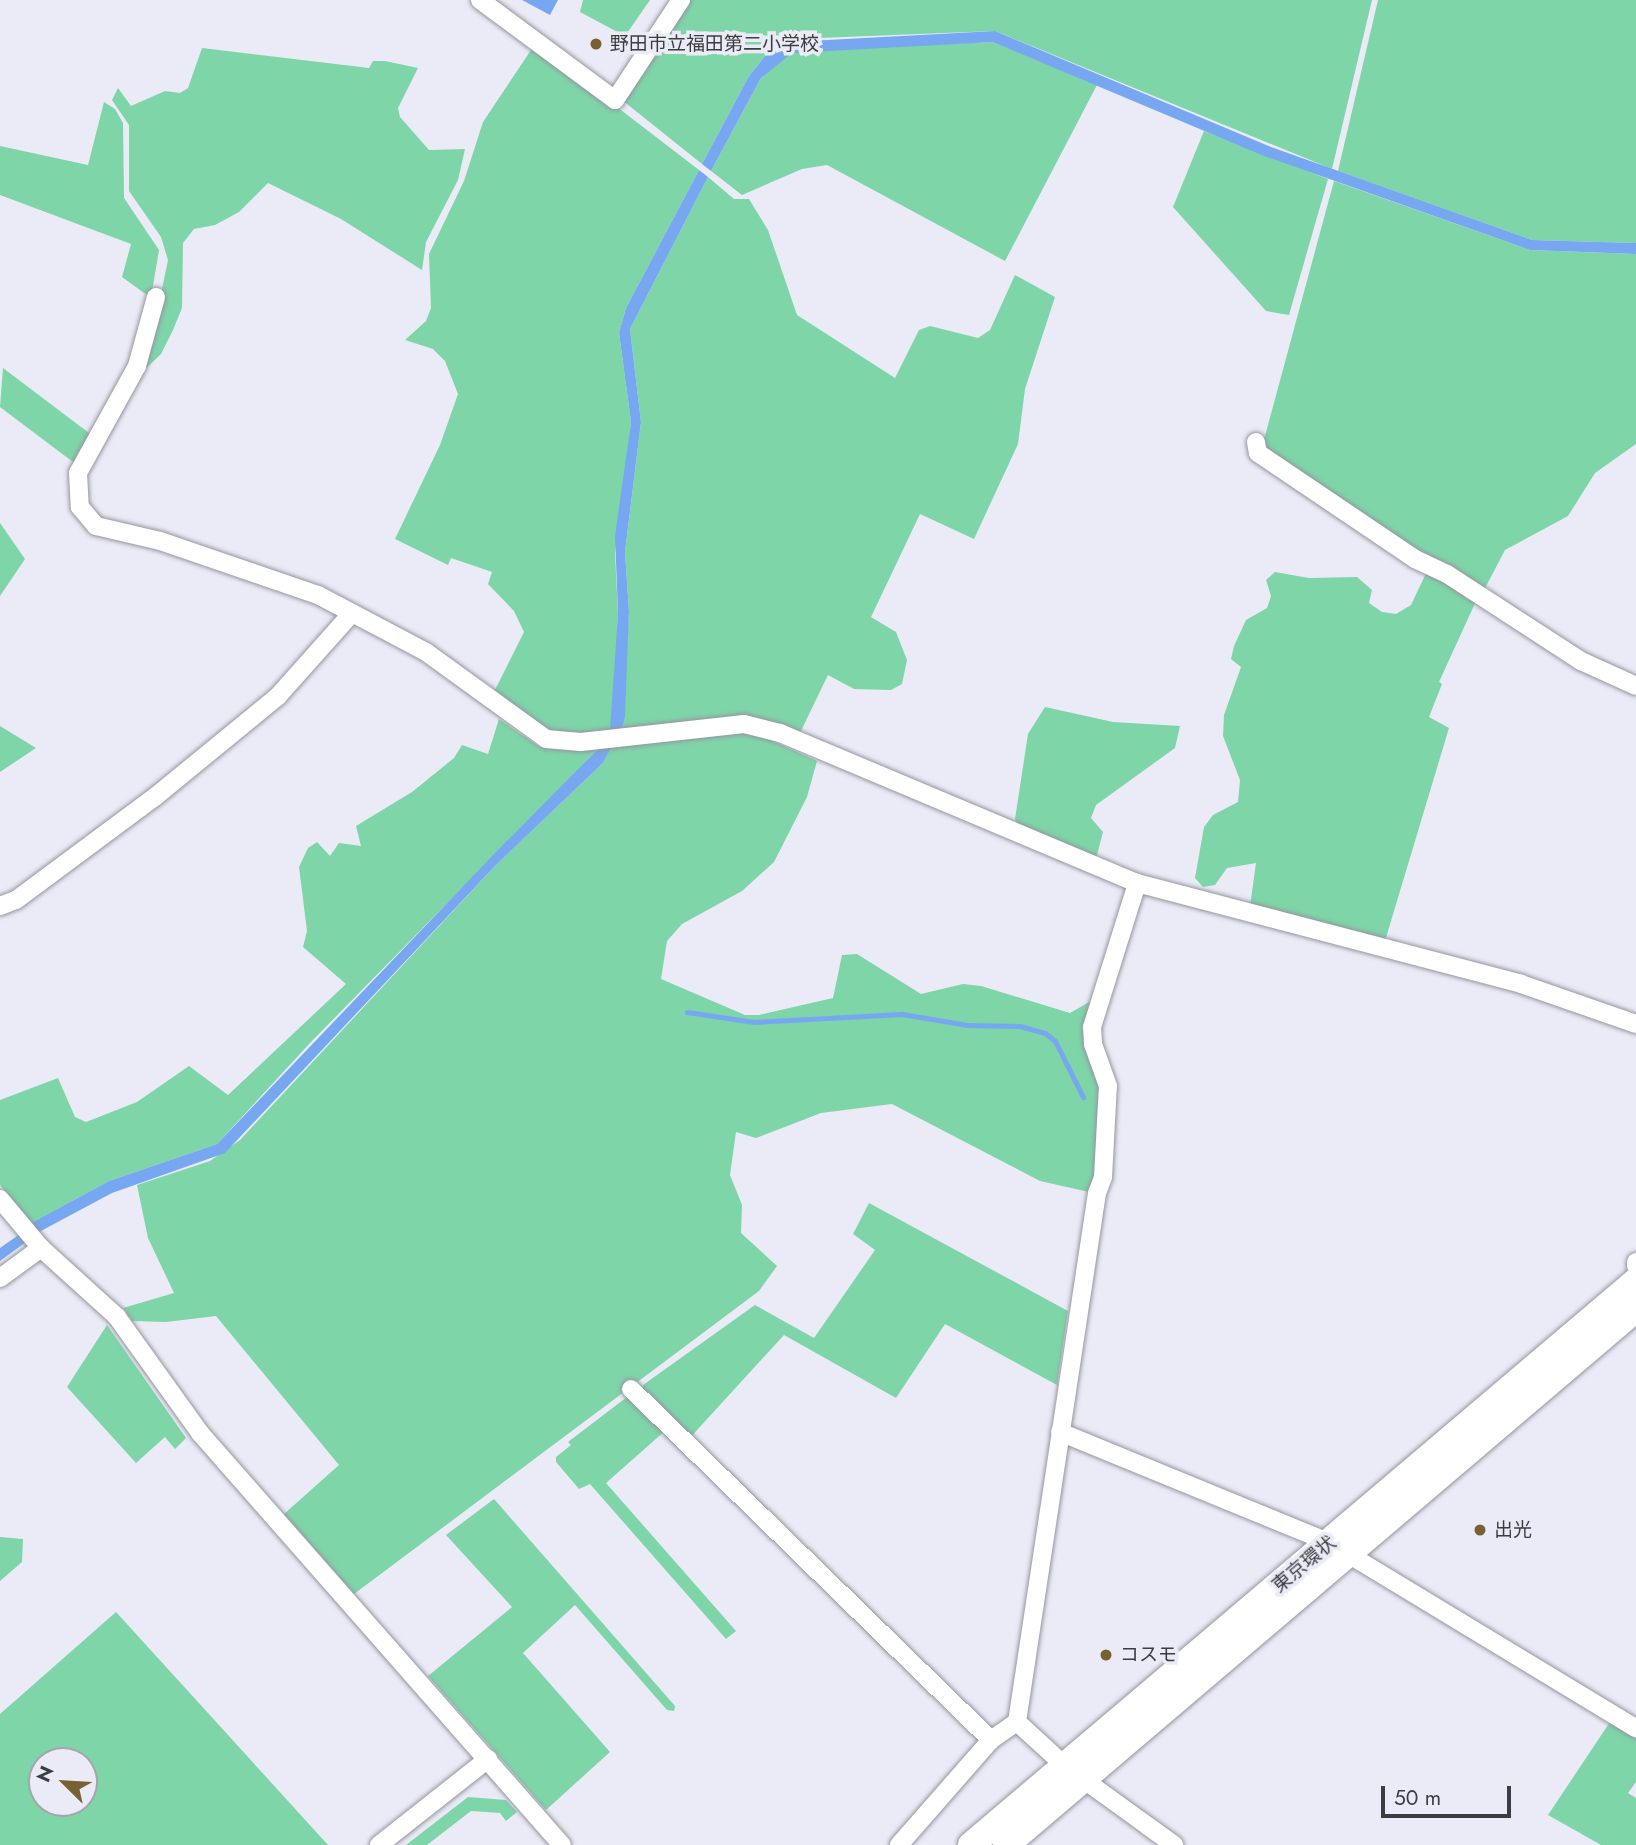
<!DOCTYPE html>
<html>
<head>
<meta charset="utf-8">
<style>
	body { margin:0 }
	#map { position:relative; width:1636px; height:1845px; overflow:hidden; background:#eaebf6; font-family:Jost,"Noto Sans JP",sans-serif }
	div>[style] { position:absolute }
	.green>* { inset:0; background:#7ed5a8 }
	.water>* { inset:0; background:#77a7f0 }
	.stream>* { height:5px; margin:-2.5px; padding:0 2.5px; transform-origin:2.5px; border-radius:2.5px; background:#77a7f0 }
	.roads { filter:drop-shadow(0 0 2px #9595a0) drop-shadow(0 0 2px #9595a0) }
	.minor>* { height:18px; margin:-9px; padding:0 9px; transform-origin:9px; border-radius:9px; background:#fff }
	.highway>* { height:26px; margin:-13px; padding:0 13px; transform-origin:13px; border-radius:13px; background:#fff }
	.dots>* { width:19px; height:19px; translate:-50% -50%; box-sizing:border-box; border:4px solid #eaebf6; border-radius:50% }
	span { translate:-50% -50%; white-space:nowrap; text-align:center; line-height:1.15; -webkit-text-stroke:7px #eaebf6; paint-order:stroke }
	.poi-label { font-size:19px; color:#3c3d41 }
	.left { translate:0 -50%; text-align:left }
	.street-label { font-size:19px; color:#3c3d41 }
	.north { position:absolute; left:28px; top:1747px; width:70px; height:70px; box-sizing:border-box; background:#eaebf6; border:2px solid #a4a5ae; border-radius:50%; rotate:294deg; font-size:19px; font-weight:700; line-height:28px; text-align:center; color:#3c3d41 }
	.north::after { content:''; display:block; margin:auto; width:24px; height:32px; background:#796031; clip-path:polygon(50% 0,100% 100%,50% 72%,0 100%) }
	.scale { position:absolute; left:1381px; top:1786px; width:130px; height:32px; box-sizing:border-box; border:4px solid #3c3d41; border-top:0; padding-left:9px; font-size:21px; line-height:24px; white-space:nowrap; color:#3c3d41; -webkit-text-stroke:5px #eaebf6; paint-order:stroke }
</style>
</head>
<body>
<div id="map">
	<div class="green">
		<i style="clip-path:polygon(583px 0,650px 0,625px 36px,580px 12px)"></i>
		<i style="clip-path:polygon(690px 0,1372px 0,1332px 169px,995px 31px,819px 38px,765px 56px,749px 76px,702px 164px,622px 100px)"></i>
		<i style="clip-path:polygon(1378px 0,1636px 0,1636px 243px,1532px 240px,1338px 171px)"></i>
		<i style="clip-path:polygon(994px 42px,1097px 85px,1005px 261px,827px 165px,802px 169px,742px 195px,711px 171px,761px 78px,783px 57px,804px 49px)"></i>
		<i style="clip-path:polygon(535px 44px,699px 170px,626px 308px,619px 333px,631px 422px,615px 553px,618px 614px,614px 715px,610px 732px,558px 735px,536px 727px,492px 696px,524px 632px,514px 611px,488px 584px,492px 572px,451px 558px,448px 565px,395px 539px,440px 445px,458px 394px,445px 361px,433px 349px,405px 340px,426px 321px,431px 308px,429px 254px,464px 181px,483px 122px)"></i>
		<i style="clip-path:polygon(202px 48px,369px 68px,373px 61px,385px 61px,418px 68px,398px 108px,400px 117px,429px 150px,465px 149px,458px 180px,426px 242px,422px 270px,341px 219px,268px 183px,239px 212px,215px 225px,194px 229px,183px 243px,182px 308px,173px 330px,161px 354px,135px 379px,150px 346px,168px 260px,161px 237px,129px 191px,129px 125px,112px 100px,118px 88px,131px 106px,165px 91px,180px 93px,188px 88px)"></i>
		<i style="clip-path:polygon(104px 102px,115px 109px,123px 123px,124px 198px,159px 250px,151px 298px,122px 277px,131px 244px,0 195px,0 146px,88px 165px)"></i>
		<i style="clip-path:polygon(1204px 131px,1328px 179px,1289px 315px,1266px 311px,1173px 207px)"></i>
		<i style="clip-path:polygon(708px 177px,734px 199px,749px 199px,768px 230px,797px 315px,895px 378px,919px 330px,930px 326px,978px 338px,990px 330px,1015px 275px,1055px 297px,1025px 389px,1018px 444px,974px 539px,920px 514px,871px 617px,896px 632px,907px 660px,902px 684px,891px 690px,854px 689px,828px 675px,799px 735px,725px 718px,622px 729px,629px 611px,625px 552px,641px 422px,630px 329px)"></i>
		<i style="clip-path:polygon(1334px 181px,1530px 250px,1636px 254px,1636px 444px,1595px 473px,1568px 516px,1505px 550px,1482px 594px,1262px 447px)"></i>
		<i style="clip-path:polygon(3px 368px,93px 436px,79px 458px,73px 462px,0 407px)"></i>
		<i style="clip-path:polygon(0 523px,25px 559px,0 596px)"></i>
		<i style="clip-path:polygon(1428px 569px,1477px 599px,1439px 682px,1442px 684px,1429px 717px,1449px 728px,1385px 941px,1250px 906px,1256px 863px,1227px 868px,1215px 885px,1203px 887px,1195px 878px,1204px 827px,1213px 815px,1238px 802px,1240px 780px,1223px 736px,1224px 715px,1241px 667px,1231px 659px,1234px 646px,1246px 620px,1267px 608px,1271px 596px,1266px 580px,1275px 572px,1309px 578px,1357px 577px,1372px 590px,1369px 603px,1382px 612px,1396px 614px,1411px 605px)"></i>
		<i style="clip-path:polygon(1045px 707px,1113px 722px,1180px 726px,1175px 748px,1096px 805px,1091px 818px,1103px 832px,1096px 859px,1022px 831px,1015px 819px,1028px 734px)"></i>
		<i style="clip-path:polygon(499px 719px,540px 747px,601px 746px,310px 1043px,217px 1144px,109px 1181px,31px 1223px,0 1185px,0 1100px,58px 1078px,75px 1117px,86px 1122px,137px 1102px,189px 1066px,228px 1095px,346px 984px,303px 947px,307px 931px,299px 867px,308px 848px,317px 842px,330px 856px,339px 843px,361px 846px,356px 826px,412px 792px,454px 758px,462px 745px,488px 754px)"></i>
		<i style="clip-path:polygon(0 726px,36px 748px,0 772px)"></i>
		<i style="clip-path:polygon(731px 730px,759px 735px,817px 761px,807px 797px,774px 862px,742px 891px,682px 924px,667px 941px,661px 979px,745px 1015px,759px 1015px,833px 998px,842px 955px,857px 954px,921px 994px,963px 984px,981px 986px,1070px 1013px,1091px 1001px,1101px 1087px,1097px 1177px,1089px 1192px,1040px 1181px,892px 1104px,821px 1113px,756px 1138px,736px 1132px,730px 1175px,742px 1205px,741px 1233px,777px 1266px,759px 1291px,354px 1594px,284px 1514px,339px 1465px,216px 1316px,166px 1322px,132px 1321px,123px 1308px,174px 1293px,148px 1238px,137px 1185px,210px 1161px,240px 1140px,495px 866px,603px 763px,613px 743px)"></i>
		<i style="clip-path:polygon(869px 1203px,1068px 1311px,1057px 1385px,945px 1324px,896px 1398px,784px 1335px,687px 1441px,642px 1393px,643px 1385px,755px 1305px,814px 1338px,875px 1250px,853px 1234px)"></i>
		<i style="clip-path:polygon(107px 1325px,186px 1438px,175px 1449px,165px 1437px,136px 1463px,67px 1387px)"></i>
		<i style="clip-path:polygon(627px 1397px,666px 1430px,606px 1483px,736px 1631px,726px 1639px,590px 1484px,579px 1489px,556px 1462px,556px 1457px,571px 1445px,568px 1442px)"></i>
		<i style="clip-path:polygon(494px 1499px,675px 1706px,674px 1711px,667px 1710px,575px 1605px,523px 1653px,610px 1752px,546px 1810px,428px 1676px,512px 1607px,446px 1535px)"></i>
		<i style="clip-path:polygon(0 1537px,23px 1539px,22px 1562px,0 1581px)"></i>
		<i style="clip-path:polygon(evenodd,116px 1612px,328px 1845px,0 1845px,0 1714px,116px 1612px,42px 1761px,84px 1761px,84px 1803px,42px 1803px,42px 1761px)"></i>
		<i style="clip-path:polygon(1612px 1719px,1636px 1732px,1636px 1782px,1628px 1793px,1636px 1798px,1636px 1845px,1601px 1845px,1548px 1815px)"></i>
		<i style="clip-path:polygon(468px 1797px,506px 1800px,517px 1812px,506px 1821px,500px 1813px,471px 1811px,427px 1845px,406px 1845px)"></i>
	</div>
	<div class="water">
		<i style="clip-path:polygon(522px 0,558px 0,550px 15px)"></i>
		<i style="clip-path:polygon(995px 31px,1271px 147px,1532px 240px,1636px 243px,1636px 254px,1530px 250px,1264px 156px,993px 42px,792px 53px,761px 78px,711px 171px,702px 164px,749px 76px,765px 56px,790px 42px)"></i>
		<i style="clip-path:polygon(699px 170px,708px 177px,630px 329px,641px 422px,625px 552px,629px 611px,625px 716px,622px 728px,610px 730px,618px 614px,615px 536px,631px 422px,619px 333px,626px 308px)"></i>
		<i style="clip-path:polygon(613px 744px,603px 763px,495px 866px,225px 1153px,112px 1193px,39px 1232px,31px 1223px,109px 1181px,217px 1144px,495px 853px,601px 746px)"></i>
		<i style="clip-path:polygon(20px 1234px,26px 1242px,0 1261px,0 1248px)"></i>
	</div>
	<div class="stream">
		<i style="left:687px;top:1012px;width:68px;rotate:8.5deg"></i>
		<i style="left:754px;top:1022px;width:148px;rotate:-3.1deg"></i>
		<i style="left:902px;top:1014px;width:66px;rotate:9.6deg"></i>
		<i style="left:967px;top:1025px;width:53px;rotate:1.1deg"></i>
		<i style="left:1020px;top:1026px;width:26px;rotate:16deg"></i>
		<i style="left:1045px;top:1033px;width:13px;rotate:39deg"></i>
		<i style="left:1055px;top:1041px;width:63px;rotate:63.4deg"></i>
	</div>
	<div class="roads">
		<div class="minor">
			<i style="left:480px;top:0;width:168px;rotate:36.5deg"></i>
			<i style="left:615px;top:100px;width:120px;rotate:-56.6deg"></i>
			<i style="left:156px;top:297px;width:72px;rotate:105.4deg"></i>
			<i style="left:137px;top:366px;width:122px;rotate:118.9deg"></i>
			<i style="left:78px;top:473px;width:34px;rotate:87deg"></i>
			<i style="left:80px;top:507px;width:25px;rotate:50deg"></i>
			<i style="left:96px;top:526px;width:66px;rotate:13.2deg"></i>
			<i style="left:160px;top:541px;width:167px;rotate:18.9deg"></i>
			<i style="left:318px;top:595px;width:122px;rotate:27.8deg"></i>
			<i style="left:426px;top:652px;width:148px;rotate:35.9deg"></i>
			<i style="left:546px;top:739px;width:35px;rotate:5deg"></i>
			<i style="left:581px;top:742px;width:164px;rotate:-6.3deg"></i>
			<i style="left:744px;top:724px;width:37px;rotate:14deg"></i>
			<i style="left:780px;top:733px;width:387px;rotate:22.8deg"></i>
			<i style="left:1137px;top:883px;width:397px;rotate:14.7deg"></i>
			<i style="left:1521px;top:984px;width:122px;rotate:19.2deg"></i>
			<i style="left:1256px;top:442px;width:11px;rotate:80deg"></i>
			<i style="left:1258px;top:453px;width:189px;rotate:34deg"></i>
			<i style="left:1415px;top:559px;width:35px;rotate:25deg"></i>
			<i style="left:1447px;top:574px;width:160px;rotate:33deg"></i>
			<i style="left:1581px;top:661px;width:60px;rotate:24.4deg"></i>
			<i style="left:0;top:906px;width:17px;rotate:-21deg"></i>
			<i style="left:16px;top:900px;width:174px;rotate:-36.6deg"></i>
			<i style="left:156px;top:796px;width:158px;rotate:-39.3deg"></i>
			<i style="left:278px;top:696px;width:111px;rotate:-48.3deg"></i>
			<i style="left:0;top:1199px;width:64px;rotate:50.1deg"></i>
			<i style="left:41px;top:1248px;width:103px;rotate:42.2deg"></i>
			<i style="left:117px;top:1317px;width:143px;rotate:54.4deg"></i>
			<i style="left:200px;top:1433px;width:548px;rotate:48.7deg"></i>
			<i style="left:1636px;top:1262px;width:4px;rotate:90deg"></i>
			<i style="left:0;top:1278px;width:51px;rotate:-36.2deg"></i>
			<i style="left:631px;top:1389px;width:503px;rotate:44.27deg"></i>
			<i style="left:1060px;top:1432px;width:292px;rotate:22.3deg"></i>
			<i style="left:1330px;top:1543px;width:358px;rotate:31.2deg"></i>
			<i style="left:1017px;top:1722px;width:535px;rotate:-81.4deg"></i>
			<i style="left:1097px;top:1193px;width:17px;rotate:-69deg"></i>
			<i style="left:1103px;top:1177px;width:91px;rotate:-86.9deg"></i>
			<i style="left:1108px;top:1086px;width:45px;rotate:-109.7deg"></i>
			<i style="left:1093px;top:1044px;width:17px;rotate:-93deg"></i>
			<i style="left:1092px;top:1027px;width:151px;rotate:-72.6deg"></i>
			<i style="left:1017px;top:1722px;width:65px;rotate:42.5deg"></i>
			<i style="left:1065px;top:1766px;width:135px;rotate:35.9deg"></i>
			<i style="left:379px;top:1845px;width:139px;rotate:-38.3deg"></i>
			<i style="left:899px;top:1845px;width:140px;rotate:-48.8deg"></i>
			<i style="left:991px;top:1740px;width:32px;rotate:-35deg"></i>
		</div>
		<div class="highway">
			<i style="left:971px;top:1845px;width:872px;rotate:-40.3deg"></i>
			<i style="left:1006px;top:1845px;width:827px;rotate:-40.39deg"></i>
		</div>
	</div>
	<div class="dots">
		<i style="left:596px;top:44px;background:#796031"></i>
		<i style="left:1480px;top:1530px;background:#796031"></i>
		<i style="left:1106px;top:1655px;background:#796031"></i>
	</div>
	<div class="poi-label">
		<span class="left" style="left:610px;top:44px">野田市立福田第二小学校</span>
		<span class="left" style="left:1494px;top:1530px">出光</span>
		<span class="left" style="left:1120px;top:1655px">コスモ</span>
	</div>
	<div class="street-label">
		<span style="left:1304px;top:1564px;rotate:-40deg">東京環状</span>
	</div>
	<div class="north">N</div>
	<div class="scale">50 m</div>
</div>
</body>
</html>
